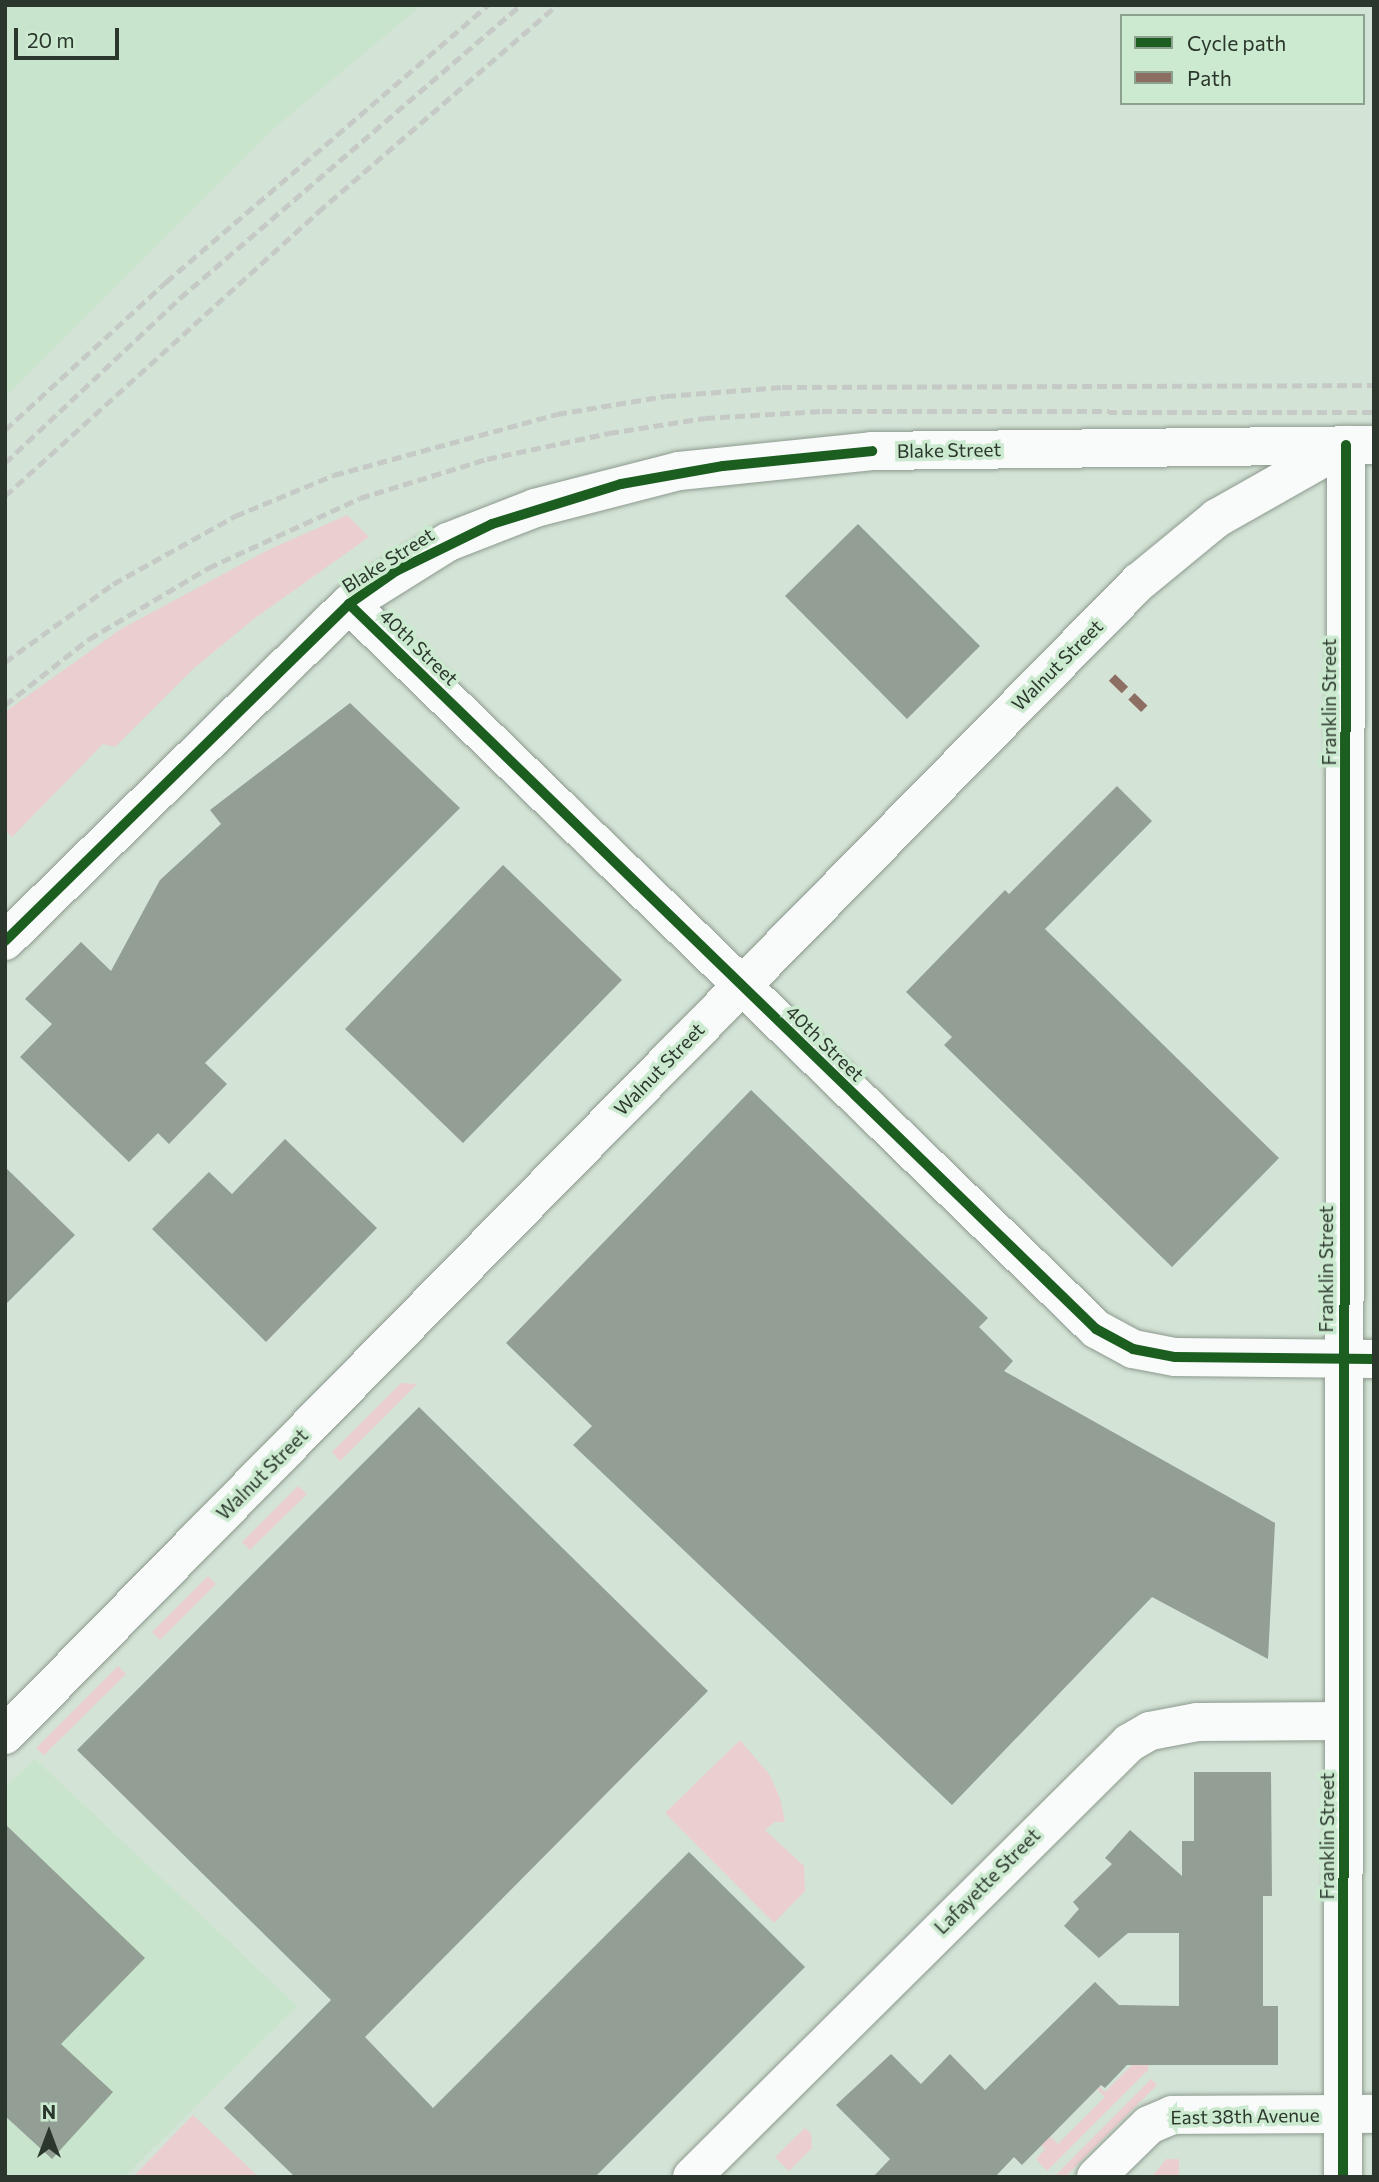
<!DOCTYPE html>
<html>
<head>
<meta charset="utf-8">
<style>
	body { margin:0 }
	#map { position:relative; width:1379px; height:2182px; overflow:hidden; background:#d3e3d5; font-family:Commissioner,sans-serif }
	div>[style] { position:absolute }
	.built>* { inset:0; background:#c9e4cc }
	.green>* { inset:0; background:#ebcfce }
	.building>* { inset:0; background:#939f94 }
	.roads { filter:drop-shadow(0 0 2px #8e9a8f) drop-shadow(0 0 2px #8e9a8f) }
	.minor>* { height:38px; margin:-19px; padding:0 19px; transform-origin:19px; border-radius:19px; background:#f8fbf9 }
	.rail>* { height:5px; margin-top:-2.5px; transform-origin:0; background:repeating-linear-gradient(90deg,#c6cac7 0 10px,transparent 0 15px) }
	.quiet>* { height:9px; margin-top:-4.5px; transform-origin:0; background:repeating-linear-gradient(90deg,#8d6e63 0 18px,transparent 0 27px) }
	.cycleway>* { height:10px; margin:-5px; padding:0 5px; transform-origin:5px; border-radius:5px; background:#1b5e20 }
	span { translate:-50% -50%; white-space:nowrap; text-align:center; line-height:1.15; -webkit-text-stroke:7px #ccead0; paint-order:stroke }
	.street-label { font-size:19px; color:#2b372d }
	.frame { position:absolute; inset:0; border:7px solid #2b372d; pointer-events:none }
	.legend { position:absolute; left:1120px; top:14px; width:245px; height:91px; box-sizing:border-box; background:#ccead0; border:2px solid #8ca28f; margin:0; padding:9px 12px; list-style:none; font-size:21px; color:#2b372d }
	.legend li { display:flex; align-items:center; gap:14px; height:35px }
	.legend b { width:35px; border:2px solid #8ca28f }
	.north { position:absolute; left:14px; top:2098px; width:70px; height:70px; -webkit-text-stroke:5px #ccead0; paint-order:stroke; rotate:0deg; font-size:19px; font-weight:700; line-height:28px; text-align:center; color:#2b372d }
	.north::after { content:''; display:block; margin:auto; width:24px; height:32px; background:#2b372d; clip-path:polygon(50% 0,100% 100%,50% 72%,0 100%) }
	.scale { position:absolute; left:14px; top:28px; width:105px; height:32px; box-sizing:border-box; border:4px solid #2b372d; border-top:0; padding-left:9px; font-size:21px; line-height:24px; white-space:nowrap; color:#2b372d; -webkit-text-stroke:5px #ccead0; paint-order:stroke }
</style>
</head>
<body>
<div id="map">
	<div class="built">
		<i style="clip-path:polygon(5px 5px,422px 5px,274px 128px,5px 397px)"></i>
		<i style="clip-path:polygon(35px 1759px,297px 2006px,124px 2177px,5px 2177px,5px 1788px)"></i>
	</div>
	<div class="green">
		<i style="clip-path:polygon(347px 515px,369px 537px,255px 618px,194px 668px,115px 747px,103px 744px,12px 837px,5px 830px,5px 712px,121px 629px,268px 550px)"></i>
		<i style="clip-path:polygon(401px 1383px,417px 1384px,340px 1461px,332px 1452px)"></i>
		<i style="clip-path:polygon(298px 1486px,307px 1494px,250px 1550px,242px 1542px)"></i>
		<i style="clip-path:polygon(208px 1576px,216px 1584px,160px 1640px,152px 1632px)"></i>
		<i style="clip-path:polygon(118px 1666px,126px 1674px,44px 1755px,36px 1748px)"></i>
		<i style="clip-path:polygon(740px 1740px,769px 1774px,780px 1798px,785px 1822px,775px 1822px,765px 1830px,804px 1866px,805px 1891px,774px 1923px,665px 1813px)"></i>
		<i style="clip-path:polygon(1148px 2026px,1148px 2070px,1047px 2171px,1036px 2159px,1045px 2149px,1008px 2112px,1017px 2104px,1058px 2144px,1105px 2097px,1049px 2041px,1105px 2092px,1136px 2061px)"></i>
		<i style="clip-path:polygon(1151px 2079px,1157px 2085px,1065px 2177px,1054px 2177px)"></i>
		<i style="clip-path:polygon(193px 2115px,259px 2177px,133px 2177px)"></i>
		<i style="clip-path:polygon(805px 2128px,811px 2134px,812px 2148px,789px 2171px,775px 2157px)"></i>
		<i style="clip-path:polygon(1166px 2159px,1179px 2159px,1179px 2177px,1152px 2177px)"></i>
	</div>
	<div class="building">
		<i style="clip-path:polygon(858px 524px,980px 646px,907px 719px,785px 596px)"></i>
		<i style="clip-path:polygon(350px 703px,460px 808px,205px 1063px,227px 1084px,169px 1144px,158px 1133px,129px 1162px,20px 1057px,52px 1024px,25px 999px,81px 942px,111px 971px,160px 880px,221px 824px,210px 810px)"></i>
		<i style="clip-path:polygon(1117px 786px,1152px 821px,1045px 929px,1279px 1158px,1172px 1267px,944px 1045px,952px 1037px,906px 992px,1005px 890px,1009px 894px)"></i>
		<i style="clip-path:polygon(503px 865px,622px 980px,463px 1143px,345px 1029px)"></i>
		<i style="clip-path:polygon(751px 1090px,988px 1318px,979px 1327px,1013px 1361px,1004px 1371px,1275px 1523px,1268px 1659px,1152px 1597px,952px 1805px,573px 1445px,592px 1426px,506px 1343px)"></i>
		<i style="clip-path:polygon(285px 1139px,377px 1228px,266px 1342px,152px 1229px,209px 1172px,232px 1194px)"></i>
		<i style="clip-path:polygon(5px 1167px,75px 1235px,5px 1305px)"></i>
		<i style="clip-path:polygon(419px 1407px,708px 1691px,365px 2037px,433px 2108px,689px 1852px,805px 1967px,595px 2177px,295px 2177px,224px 2108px,331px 2000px,77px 1750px)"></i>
		<i style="clip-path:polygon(1194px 1772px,1271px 1772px,1272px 1896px,1263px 1896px,1263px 2006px,1278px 2006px,1278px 2065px,1127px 2065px,1105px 2088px,1101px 2085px,1022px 2165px,1014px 2157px,995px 2177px,873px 2177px,890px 2159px,836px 2105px,891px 2054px,921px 2084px,950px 2054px,985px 2090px,1095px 1982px,1119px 2005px,1179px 2006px,1179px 1933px,1128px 1933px,1099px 1958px,1064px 1926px,1079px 1909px,1073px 1902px,1112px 1864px,1105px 1858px,1130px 1830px,1182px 1876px,1182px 1841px,1194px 1841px)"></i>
		<i style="clip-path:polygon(5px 1824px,145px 1958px,61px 2044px,113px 2092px,52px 2159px,5px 2116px)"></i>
	</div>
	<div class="roads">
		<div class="minor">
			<i style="left:349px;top:604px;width:1041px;rotate:44.14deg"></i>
			<i style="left:1096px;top:1329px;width:42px;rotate:28.4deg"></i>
			<i style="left:1133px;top:1349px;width:43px;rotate:10.8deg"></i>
			<i style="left:1175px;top:1357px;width:199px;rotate:0.6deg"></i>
			<i style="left:5px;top:941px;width:482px;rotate:-44.4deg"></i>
			<i style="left:349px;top:604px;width:117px;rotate:-32.1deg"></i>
			<i style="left:448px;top:542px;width:93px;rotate:-21.3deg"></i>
			<i style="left:535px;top:508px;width:149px;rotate:-14.4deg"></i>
			<i style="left:679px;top:471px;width:194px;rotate:-5.9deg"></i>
			<i style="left:872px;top:451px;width:502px;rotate:-0.68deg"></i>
			<i style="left:5px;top:1735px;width:1617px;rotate:-45.48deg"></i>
			<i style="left:1139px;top:582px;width:101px;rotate:-39.4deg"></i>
			<i style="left:1217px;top:518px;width:148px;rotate:-29.5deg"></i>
			<i style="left:692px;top:2177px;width:616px;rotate:-44.8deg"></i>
			<i style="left:1129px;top:1743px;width:24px;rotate:-30deg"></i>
			<i style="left:1150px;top:1731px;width:48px;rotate:-10.8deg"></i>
			<i style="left:1197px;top:1722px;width:147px;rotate:-0.4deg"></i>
			<i style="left:1096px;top:2177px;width:74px;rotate:-44.5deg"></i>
			<i style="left:1149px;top:2125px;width:25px;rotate:-23deg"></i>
			<i style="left:1172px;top:2115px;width:202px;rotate:-0.3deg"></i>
			<i style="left:1343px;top:2177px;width:1732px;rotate:-89.9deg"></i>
		</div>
	</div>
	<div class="rail">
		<i style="left:5px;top:430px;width:219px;rotate:-42.6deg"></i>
		<i style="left:166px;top:282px;width:425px;rotate:-40.7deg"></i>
		<i style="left:5px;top:463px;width:241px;rotate:-43.3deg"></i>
		<i style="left:180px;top:298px;width:450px;rotate:-40.7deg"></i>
		<i style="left:5px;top:496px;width:423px;rotate:-42.2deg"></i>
		<i style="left:318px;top:212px;width:316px;rotate:-40.9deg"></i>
		<i style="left:5px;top:662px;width:133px;rotate:-35.8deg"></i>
		<i style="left:113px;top:584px;width:140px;rotate:-29.1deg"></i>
		<i style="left:235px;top:516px;width:107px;rotate:-22.5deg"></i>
		<i style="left:334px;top:475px;width:231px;rotate:-15.3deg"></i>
		<i style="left:557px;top:414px;width:110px;rotate:-9.4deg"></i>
		<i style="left:666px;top:396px;width:116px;rotate:-4.4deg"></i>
		<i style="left:782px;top:387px;width:592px;rotate:-0.19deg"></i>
		<i style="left:5px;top:705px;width:107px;rotate:-38.2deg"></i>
		<i style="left:89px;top:639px;width:139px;rotate:-30.8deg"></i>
		<i style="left:208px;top:568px;width:167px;rotate:-24.7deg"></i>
		<i style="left:360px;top:498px;width:133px;rotate:-17.1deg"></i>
		<i style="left:487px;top:459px;width:125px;rotate:-12deg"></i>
		<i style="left:609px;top:433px;width:97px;rotate:-8.9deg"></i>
		<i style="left:705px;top:418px;width:117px;rotate:-3.4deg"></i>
		<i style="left:822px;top:411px;width:552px;rotate:0.1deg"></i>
	</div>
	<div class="quiet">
		<i style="left:1112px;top:677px;width:47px;rotate:44.1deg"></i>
	</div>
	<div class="cycleway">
		<i style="left:349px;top:604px;width:1041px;rotate:44.14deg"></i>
		<i style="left:1096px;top:1329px;width:42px;rotate:28.4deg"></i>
		<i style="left:1133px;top:1349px;width:43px;rotate:10.8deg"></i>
		<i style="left:1175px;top:1357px;width:199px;rotate:0.6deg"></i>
		<i style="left:5px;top:941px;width:482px;rotate:-44.4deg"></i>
		<i style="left:349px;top:604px;width:57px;rotate:-35.1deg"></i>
		<i style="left:396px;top:571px;width:107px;rotate:-26.1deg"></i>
		<i style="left:492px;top:524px;width:135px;rotate:-17.2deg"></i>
		<i style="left:621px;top:484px;width:104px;rotate:-10deg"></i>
		<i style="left:723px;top:466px;width:150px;rotate:-5.7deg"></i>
		<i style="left:1343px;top:2177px;width:1732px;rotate:-89.9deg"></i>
	</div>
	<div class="street-label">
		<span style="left:949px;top:450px;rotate:-1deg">Blake Street</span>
		<span style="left:388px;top:560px;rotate:-32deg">Blake Street</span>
		<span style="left:419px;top:647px;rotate:44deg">40th Street</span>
		<span style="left:1057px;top:665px;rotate:-45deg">Walnut Street</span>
		<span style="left:1329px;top:702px;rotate:-90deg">Franklin Street</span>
		<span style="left:825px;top:1043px;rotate:44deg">40th Street</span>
		<span style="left:659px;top:1069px;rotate:-46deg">Walnut Street</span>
		<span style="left:1326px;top:1269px;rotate:-90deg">Franklin Street</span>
		<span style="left:262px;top:1474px;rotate:-45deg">Walnut Street</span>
		<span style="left:1327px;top:1836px;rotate:-90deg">Franklin Street</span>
		<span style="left:987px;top:1881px;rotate:-45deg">Lafayette Street</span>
		<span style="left:1245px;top:2116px;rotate:-1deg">East 38th Avenue</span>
	</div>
	<div class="frame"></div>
	<ul class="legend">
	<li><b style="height:9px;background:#1b5e20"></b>Cycle path</li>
	<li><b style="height:9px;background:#8d6e63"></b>Path</li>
	</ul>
	<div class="north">N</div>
	<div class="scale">20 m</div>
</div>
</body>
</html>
